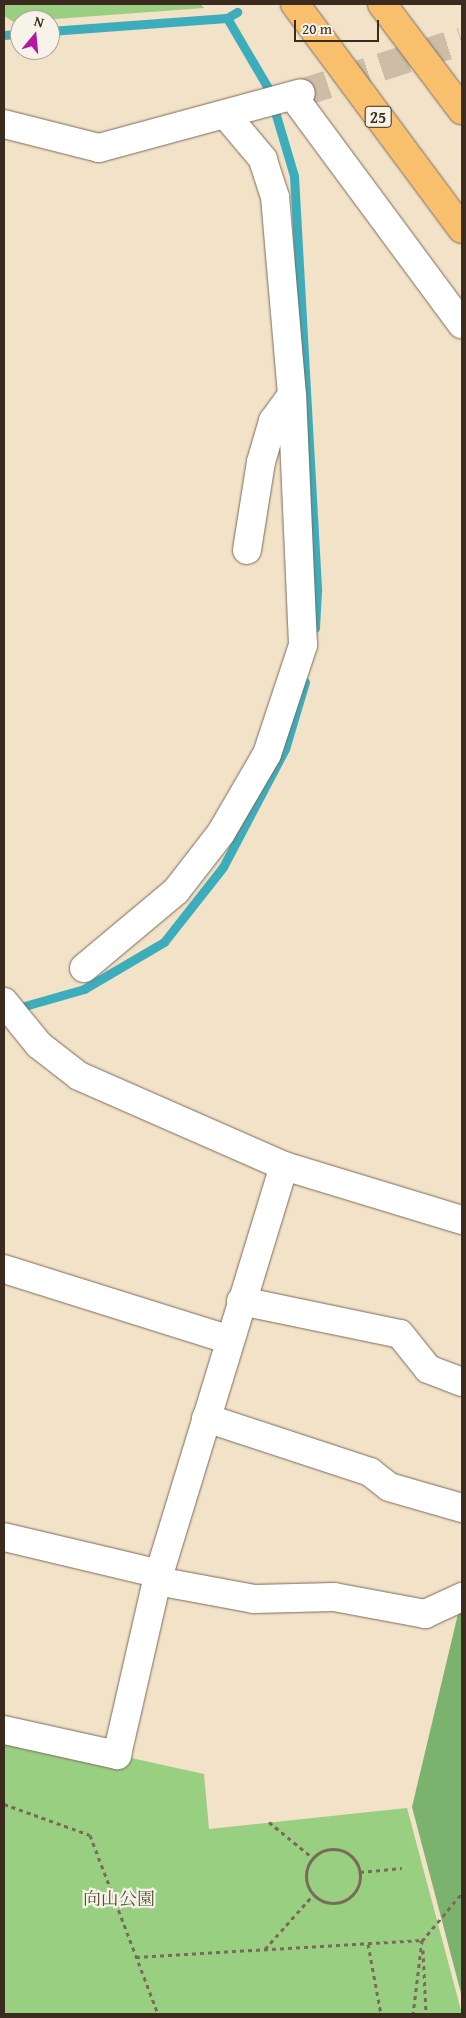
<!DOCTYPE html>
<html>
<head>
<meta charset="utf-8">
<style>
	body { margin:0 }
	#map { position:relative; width:466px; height:2018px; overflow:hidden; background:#f2e2c8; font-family:"Gentium Book Plus","Noto Serif JP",serif }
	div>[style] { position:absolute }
	.green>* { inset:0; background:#99cf80 }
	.forest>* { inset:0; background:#7ab26e }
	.stream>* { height:9px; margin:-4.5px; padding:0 4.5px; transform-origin:4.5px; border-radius:4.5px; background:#3eadbb }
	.minor-tunnel>* { height:28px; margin-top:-14px; transform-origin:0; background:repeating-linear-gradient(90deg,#cdbda6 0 28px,transparent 0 42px) }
	.path>* { height:3px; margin-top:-1.5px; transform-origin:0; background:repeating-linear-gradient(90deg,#7b6a5a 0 4px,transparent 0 8px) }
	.path>.ring { margin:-1.5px; padding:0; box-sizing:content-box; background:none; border:3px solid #7b6a5a; border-radius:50% }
	.roads { filter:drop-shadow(0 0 1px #7b6a5a) drop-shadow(0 0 1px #7b6a5a) }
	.minor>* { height:28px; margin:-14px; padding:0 14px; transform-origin:14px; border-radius:14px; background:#fff }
	.major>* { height:28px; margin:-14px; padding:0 14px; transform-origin:14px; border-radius:14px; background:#f8bf6c }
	span { translate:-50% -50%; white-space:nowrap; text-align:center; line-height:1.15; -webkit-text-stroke:4.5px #f7f3e8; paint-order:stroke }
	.shield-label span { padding:1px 4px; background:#f7f3e8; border:1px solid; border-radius:4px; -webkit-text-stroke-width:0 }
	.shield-label { font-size:16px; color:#3b2a1e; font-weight:700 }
	.park-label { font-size:18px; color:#525336 }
	.frame { position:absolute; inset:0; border:5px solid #3b2a1e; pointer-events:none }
	.north { position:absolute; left:10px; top:10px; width:50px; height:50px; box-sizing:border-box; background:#f7f3e8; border:1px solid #aca397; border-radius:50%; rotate:17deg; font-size:14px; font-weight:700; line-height:20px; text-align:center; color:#3b2a1e }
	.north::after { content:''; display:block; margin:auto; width:18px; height:22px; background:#b5179e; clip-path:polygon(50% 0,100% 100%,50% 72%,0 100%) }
	.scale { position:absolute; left:294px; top:20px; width:85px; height:22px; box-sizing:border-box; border:2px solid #3b2a1e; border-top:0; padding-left:6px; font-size:15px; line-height:18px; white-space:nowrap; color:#3b2a1e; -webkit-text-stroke:4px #f7f3e8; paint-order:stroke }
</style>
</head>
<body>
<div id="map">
	<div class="green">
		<i style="clip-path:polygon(4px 4px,201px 4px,204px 8px,14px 22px,4px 16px)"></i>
		<i style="clip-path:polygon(4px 1730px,204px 1774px,209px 1829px,407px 1808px,462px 2014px,4px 2014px)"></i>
	</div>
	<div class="forest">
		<i style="clip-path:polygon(462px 1597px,462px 1997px,412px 1807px)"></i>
	</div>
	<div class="stream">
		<i style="left:227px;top:18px;width:81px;rotate:59.6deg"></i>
		<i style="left:268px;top:88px;width:92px;rotate:73.5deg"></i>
		<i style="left:294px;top:176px;width:415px;rotate:86.8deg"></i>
		<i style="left:317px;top:590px;width:38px;rotate:93deg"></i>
		<i style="left:50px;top:31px;width:177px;rotate:-4.2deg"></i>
		<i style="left:227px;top:18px;width:12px;rotate:-31deg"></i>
		<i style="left:4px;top:35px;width:16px;rotate:-4deg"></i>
		<i style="left:14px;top:1009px;width:73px;rotate:-15.9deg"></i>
		<i style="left:84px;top:989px;width:93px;rotate:-30.4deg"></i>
		<i style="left:164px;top:942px;width:95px;rotate:-51.8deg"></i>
		<i style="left:223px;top:867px;width:133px;rotate:-62.3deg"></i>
		<i style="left:285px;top:749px;width:70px;rotate:-73.4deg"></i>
	</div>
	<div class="minor-tunnel">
		<i style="left:301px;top:93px;width:169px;rotate:-17.9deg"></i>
	</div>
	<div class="path">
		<i style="left:4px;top:1804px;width:91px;rotate:19.8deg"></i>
		<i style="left:90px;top:1835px;width:191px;rotate:69.2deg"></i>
		<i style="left:269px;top:1822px;width:57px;rotate:39.3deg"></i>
		<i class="ring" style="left:306px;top:1849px;width:51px;height:51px"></i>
		<i style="left:360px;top:1872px;width:42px;rotate:-5.4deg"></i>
		<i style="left:422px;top:1941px;width:62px;rotate:-50.2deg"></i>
		<i style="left:368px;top:1944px;width:71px;rotate:79.5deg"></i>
		<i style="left:265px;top:1949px;width:74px;rotate:-48.3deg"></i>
		<i style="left:423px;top:1950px;width:64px;rotate:87.3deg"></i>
		<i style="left:136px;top:1957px;width:287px;rotate:-3.4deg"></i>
		<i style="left:422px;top:1940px;width:75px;rotate:96.9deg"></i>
	</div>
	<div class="roads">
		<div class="minor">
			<i style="left:293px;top:96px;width:284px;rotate:53.5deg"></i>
			<i style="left:4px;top:124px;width:98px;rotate:14.2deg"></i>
			<i style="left:99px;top:148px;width:209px;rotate:-15.2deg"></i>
			<i style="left:247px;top:550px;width:89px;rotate:-81deg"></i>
			<i style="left:261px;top:462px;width:43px;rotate:-73.7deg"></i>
			<i style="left:273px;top:421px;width:32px;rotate:-54deg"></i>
			<i style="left:84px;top:968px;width:120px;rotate:-39.9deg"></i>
			<i style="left:176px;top:891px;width:73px;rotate:-52.2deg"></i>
			<i style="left:221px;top:833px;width:91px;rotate:-59.8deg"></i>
			<i style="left:267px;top:754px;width:115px;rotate:-71.7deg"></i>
			<i style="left:303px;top:645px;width:250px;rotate:-92.5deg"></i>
			<i style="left:292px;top:395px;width:199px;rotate:-94.9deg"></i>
			<i style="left:275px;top:197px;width:40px;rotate:-108deg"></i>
			<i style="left:263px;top:159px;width:57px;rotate:-130.1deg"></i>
			<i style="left:4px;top:1002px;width:55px;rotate:50.9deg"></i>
			<i style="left:39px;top:1045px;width:51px;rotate:37.8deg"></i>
			<i style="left:79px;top:1076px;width:224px;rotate:23.7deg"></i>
			<i style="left:284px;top:1166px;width:186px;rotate:16.9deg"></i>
			<i style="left:4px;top:1269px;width:235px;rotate:17.4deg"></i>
			<i style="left:241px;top:1301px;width:162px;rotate:11.7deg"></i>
			<i style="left:400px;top:1334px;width:45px;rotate:51.3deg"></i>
			<i style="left:428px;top:1369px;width:36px;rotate:21deg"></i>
			<i style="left:206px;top:1418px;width:173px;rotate:18.2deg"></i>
			<i style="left:370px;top:1472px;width:24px;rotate:38deg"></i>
			<i style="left:389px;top:1487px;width:76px;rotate:16deg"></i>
			<i style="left:4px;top:1537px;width:160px;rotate:13.3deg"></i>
			<i style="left:157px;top:1581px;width:99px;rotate:10.5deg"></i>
			<i style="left:254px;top:1599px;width:80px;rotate:-1.4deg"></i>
			<i style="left:334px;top:1597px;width:93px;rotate:10.6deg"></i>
			<i style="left:425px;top:1614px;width:41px;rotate:-24.7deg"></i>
			<i style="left:4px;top:1730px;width:116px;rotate:12.5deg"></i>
			<i style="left:117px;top:1755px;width:179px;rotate:-77.1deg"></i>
			<i style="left:157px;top:1581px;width:434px;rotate:-73deg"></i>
		</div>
		<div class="major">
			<i style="left:295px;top:4px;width:280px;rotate:53.4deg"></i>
			<i style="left:382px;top:4px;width:133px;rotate:53deg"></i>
		</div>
	</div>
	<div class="shield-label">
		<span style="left:378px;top:117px">25</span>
	</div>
	<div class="park-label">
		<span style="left:119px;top:1899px">向山公園</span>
	</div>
	<div class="frame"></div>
	<div class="north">N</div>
	<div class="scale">20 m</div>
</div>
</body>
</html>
